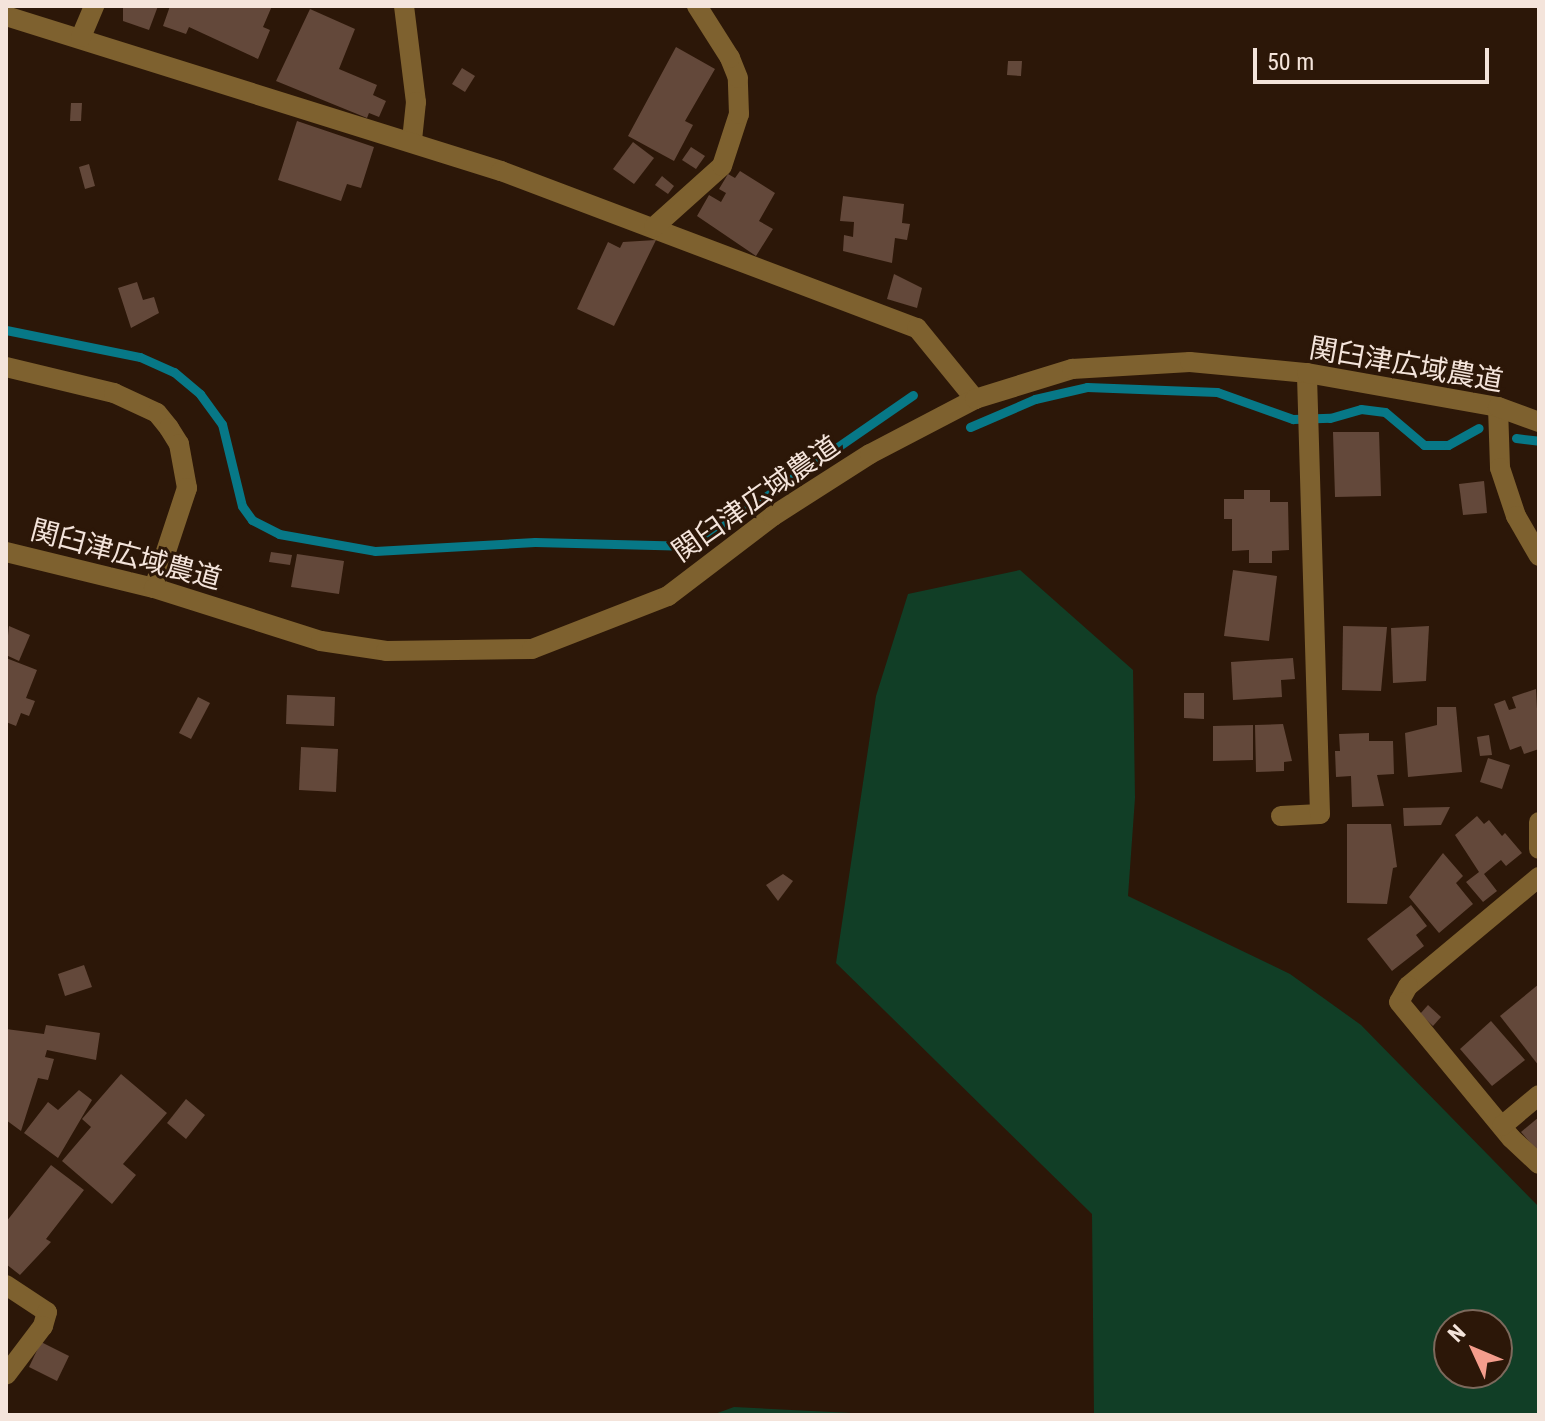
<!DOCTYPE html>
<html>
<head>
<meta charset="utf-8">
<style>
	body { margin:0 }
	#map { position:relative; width:1545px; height:1421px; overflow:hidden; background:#2c1708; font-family:"Roboto Condensed","Noto Sans JP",sans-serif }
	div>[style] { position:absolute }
	.green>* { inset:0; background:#113e26 }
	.stream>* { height:9px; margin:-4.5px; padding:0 4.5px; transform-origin:4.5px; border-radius:4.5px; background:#077887 }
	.building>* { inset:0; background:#63483a }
	.minor>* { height:20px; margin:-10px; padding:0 10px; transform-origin:10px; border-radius:10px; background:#7e612f }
	.tertiary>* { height:20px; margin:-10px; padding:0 10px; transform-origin:10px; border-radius:10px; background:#7e612f }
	span { translate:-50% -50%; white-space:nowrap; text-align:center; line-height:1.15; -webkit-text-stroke:6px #2c1708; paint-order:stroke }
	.street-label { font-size:28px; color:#f4e4db }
	.frame { position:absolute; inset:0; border:8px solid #f4e4db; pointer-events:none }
	.north { position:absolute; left:1433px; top:1309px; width:80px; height:80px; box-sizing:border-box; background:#2c1708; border:2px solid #7c695c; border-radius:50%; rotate:314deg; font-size:22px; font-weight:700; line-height:32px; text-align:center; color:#f4e4db }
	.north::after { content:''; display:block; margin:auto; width:28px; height:36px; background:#f49d8c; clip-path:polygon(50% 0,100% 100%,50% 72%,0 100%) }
	.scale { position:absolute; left:1253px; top:48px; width:236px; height:36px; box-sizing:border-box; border:4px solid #f4e4db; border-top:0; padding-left:10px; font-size:24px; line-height:28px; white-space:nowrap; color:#f4e4db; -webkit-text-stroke:6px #2c1708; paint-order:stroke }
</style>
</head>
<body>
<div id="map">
	<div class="green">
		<i style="clip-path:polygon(evenodd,1020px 570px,1133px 670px,1135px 798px,1128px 896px,1290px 974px,1361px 1025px,1539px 1207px,1539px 1415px,1094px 1415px,1092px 1214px,836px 963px,876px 696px,908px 594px,1020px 570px,1449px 1325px,1497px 1325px,1497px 1373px,1449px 1373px,1449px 1325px)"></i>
		<i style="clip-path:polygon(734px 1407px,891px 1415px,712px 1415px)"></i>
	</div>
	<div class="stream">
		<i style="left:6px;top:330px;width:137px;rotate:11.4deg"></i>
		<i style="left:140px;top:357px;width:37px;rotate:24deg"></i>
		<i style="left:174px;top:372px;width:34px;rotate:40deg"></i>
		<i style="left:200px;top:394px;width:37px;rotate:54deg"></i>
		<i style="left:222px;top:424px;width:84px;rotate:76.3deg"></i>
		<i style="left:242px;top:506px;width:17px;rotate:54deg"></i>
		<i style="left:252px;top:520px;width:30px;rotate:27deg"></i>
		<i style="left:279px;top:534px;width:97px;rotate:10deg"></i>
		<i style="left:375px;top:551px;width:160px;rotate:-3.2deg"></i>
		<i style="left:535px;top:542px;width:159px;rotate:1.4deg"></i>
		<i style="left:694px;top:546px;width:266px;rotate:-34.6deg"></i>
		<i style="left:970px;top:427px;width:71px;rotate:-23.3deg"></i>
		<i style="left:1035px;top:399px;width:53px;rotate:-13deg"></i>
		<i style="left:1087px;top:387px;width:130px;rotate:2.2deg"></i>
		<i style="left:1217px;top:392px;width:81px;rotate:19.6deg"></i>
		<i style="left:1293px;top:419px;width:37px;rotate:-2deg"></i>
		<i style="left:1330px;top:418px;width:32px;rotate:-16deg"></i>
		<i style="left:1361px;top:409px;width:24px;rotate:7deg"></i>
		<i style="left:1385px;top:412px;width:51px;rotate:40.2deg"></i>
		<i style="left:1424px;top:445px;width:24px"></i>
		<i style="left:1448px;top:445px;width:35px;rotate:-29deg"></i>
		<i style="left:1516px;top:438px;width:23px;rotate:7deg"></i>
	</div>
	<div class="building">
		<i style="clip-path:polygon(123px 6px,158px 6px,149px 30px,123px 21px)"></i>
		<i style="clip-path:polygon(170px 6px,272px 6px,263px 27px,270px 30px,258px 59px,189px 27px,186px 34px,163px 26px)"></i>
		<i style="clip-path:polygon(310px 9px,355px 29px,339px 69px,377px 85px,373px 95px,386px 101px,379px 117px,369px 113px,367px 118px,276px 81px)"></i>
		<i style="clip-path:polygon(676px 47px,715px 69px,685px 121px,693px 125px,674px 161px,628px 136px)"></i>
		<i style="clip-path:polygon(1008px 61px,1022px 61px,1021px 76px,1007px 75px)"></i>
		<i style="clip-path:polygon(462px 68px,475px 76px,465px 92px,452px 84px)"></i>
		<i style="clip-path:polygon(71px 103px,82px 103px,81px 121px,70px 121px)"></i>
		<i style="clip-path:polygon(297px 121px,374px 147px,361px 188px,347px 184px,341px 201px,278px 180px)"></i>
		<i style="clip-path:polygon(633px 142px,654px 158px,634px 184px,613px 169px)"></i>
		<i style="clip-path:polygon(691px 147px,705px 156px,696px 169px,682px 160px)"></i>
		<i style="clip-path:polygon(89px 164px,95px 186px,85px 189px,79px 167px)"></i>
		<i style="clip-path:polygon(740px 171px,775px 193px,759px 221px,773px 229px,756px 256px,697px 216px,709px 195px,721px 202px,726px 193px,719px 189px,728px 174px,735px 178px)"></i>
		<i style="clip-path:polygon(662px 176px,674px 186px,668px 194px,655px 185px)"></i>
		<i style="clip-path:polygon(843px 196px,904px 204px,902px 223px,910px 224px,907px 240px,895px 238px,892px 263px,843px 251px,844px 235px,853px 237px,854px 222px,840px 221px)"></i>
		<i style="clip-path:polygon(656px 240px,614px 326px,577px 309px,608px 242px,620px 248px,623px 242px)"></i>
		<i style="clip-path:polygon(894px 274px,922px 288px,917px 308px,887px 299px)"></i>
		<i style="clip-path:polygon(137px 282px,143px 300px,154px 297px,159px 313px,131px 328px,118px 288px)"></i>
		<i style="clip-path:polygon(1333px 432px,1379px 432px,1381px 496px,1335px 497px)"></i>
		<i style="clip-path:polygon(1484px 481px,1487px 513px,1463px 515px,1459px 484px)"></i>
		<i style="clip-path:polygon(1244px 490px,1270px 490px,1270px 502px,1288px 502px,1289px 550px,1272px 551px,1272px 563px,1249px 563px,1249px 550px,1232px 551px,1232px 519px,1224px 519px,1224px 499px,1244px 499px)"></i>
		<i style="clip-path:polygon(271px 552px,292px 555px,290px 565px,269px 562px)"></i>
		<i style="clip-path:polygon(297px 554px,344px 561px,339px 594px,291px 587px)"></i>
		<i style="clip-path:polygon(1233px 570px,1277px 576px,1269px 641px,1224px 636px)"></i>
		<i style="clip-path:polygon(9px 626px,30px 635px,19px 661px,6px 655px)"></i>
		<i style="clip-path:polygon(1343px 626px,1387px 627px,1381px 691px,1342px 690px)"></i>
		<i style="clip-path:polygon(1429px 626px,1426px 681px,1393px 683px,1391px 628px)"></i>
		<i style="clip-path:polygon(6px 658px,37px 670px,26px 698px,35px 701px,29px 716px,21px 713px,16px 726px,6px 722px)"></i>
		<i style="clip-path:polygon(1293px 658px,1295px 679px,1281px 680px,1282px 697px,1233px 700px,1231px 662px)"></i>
		<i style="clip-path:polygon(1536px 689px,1539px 749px,1524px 754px,1521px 746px,1510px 750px,1494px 704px,1505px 700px,1509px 710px,1516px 708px,1512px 697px)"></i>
		<i style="clip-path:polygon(1184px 693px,1204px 693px,1204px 719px,1184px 718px)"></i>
		<i style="clip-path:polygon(287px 695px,335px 697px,334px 726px,286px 724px)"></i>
		<i style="clip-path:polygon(198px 697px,210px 703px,191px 739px,179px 733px)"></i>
		<i style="clip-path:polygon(1437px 707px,1456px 707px,1462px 772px,1408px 777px,1405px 733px,1437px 725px)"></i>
		<i style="clip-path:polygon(1283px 724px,1292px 761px,1284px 762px,1284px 771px,1256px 772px,1255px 725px)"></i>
		<i style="clip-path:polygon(1253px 725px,1253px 760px,1213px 761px,1213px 726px)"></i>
		<i style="clip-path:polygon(1369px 733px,1369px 741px,1393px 741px,1394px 774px,1377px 775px,1384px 806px,1352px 807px,1351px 776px,1336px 777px,1335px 751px,1340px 751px,1339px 734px)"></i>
		<i style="clip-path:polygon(1489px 735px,1492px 755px,1480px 756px,1477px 737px)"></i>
		<i style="clip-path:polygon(301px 747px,338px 749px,336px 792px,299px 790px)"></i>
		<i style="clip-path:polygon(1488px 758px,1510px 765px,1502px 789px,1480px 782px)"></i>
		<i style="clip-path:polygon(1450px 807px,1441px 825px,1404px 826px,1403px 808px)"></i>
		<i style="clip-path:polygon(1477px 816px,1484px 824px,1489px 820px,1502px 836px,1505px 833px,1522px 853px,1506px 866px,1501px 860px,1484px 874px,1497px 891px,1483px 902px,1466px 882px,1479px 872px,1455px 835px)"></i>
		<i style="clip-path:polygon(1347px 824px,1391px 824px,1397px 867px,1393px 868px,1387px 904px,1347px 903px)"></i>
		<i style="clip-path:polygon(1443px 853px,1463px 876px,1456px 883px,1473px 904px,1439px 933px,1409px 897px)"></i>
		<i style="clip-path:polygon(783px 874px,793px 881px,778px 901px,766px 885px)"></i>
		<i style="clip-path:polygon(1411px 905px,1427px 926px,1416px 935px,1424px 946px,1392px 971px,1367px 939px)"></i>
		<i style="clip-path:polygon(84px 965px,92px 987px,65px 996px,58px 974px)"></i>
		<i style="clip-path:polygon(1539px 984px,1539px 1066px,1500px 1016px)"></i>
		<i style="clip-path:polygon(1428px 1005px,1441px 1017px,1433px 1026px,1420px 1014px)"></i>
		<i style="clip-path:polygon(1491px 1021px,1525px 1060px,1492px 1086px,1460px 1049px)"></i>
		<i style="clip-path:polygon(46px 1025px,100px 1033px,96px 1060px,47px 1050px,45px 1057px,54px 1059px,48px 1080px,38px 1078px,21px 1131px,6px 1120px,6px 1029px,44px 1034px)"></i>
		<i style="clip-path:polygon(121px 1074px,167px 1113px,123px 1164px,136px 1175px,112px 1204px,62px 1161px,91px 1127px,82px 1119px)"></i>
		<i style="clip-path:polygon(79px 1090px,92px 1100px,58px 1158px,24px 1133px,48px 1102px,58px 1110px)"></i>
		<i style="clip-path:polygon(186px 1099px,205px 1115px,186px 1139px,167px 1123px)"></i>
		<i style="clip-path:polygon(1539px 1117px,1539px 1153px,1521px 1132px)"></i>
		<i style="clip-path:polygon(51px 1165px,84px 1190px,46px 1239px,51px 1242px,20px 1275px,6px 1264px,6px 1222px)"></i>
		<i style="clip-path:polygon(41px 1342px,69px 1356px,57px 1381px,29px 1367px)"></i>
	</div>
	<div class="minor">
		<i style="left:404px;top:6px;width:97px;rotate:82.9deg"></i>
		<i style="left:416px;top:102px;width:39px;rotate:96deg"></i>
		<i style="left:6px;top:16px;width:519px;rotate:17.39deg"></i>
		<i style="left:501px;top:171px;width:445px;rotate:20.7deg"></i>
		<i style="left:917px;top:328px;width:92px;rotate:50.8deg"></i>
		<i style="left:81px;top:37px;width:34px;rotate:-67deg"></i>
		<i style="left:654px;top:227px;width:91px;rotate:-41.9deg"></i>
		<i style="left:722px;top:166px;width:55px;rotate:-71.9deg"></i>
		<i style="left:739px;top:114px;width:36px;rotate:-92deg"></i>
		<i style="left:738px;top:78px;width:22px;rotate:-112deg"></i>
		<i style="left:730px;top:58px;width:62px;rotate:-122.4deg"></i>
		<i style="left:1498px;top:407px;width:61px;rotate:88.1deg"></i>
		<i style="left:1500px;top:468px;width:51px;rotate:71.6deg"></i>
		<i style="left:1516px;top:516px;width:46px;rotate:60.1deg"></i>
		<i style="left:1281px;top:816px;width:39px;rotate:-3deg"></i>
		<i style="left:1320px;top:814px;width:441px;rotate:-91.7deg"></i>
		<i style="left:1539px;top:822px;width:27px;rotate:90deg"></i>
		<i style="left:1539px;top:877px;width:170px;rotate:140.2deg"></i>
		<i style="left:1408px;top:986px;width:18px;rotate:119deg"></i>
		<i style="left:1399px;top:1002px;width:176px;rotate:50.5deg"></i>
		<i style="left:1511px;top:1138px;width:38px;rotate:43deg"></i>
		<i style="left:1502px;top:1126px;width:48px;rotate:-40deg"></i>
		<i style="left:6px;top:1285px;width:49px;rotate:33.4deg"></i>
		<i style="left:47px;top:1312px;width:15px;rotate:106deg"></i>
		<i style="left:43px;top:1326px;width:61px;rotate:127.1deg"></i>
	</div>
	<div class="tertiary">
		<i style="left:6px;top:367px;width:111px;rotate:13.5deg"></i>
		<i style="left:114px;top:393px;width:47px;rotate:24.9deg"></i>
		<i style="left:157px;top:413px;width:19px;rotate:51deg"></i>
		<i style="left:169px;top:428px;width:19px;rotate:58deg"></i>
		<i style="left:179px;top:444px;width:45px;rotate:79.7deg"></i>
		<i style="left:187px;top:488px;width:105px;rotate:108.3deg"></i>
		<i style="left:6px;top:552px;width:152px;rotate:13.7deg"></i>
		<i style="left:154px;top:588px;width:175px;rotate:17.6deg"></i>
		<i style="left:321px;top:641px;width:66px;rotate:8.7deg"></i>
		<i style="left:386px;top:651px;width:146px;rotate:-0.8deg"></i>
		<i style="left:532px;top:649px;width:146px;rotate:-21.3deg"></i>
		<i style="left:668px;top:596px;width:132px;rotate:-37.3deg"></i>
		<i style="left:773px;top:516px;width:115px;rotate:-32.6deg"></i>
		<i style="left:870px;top:454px;width:119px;rotate:-27.6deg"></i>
		<i style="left:975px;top:399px;width:102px;rotate:-17.2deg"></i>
		<i style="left:1072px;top:369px;width:118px;rotate:-3.4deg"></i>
		<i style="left:1190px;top:362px;width:118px;rotate:5.4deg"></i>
		<i style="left:1307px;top:373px;width:194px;rotate:10.1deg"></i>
		<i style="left:1498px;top:407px;width:44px;rotate:20.1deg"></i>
	</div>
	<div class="street-label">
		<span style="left:1406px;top:365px;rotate:10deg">関臼津広域農道</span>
		<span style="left:756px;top:499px;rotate:-35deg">関臼津広域農道</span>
		<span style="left:126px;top:555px;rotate:15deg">関臼津広域農道</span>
	</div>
	<div class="frame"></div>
	<div class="north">N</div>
	<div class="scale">50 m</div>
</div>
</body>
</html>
